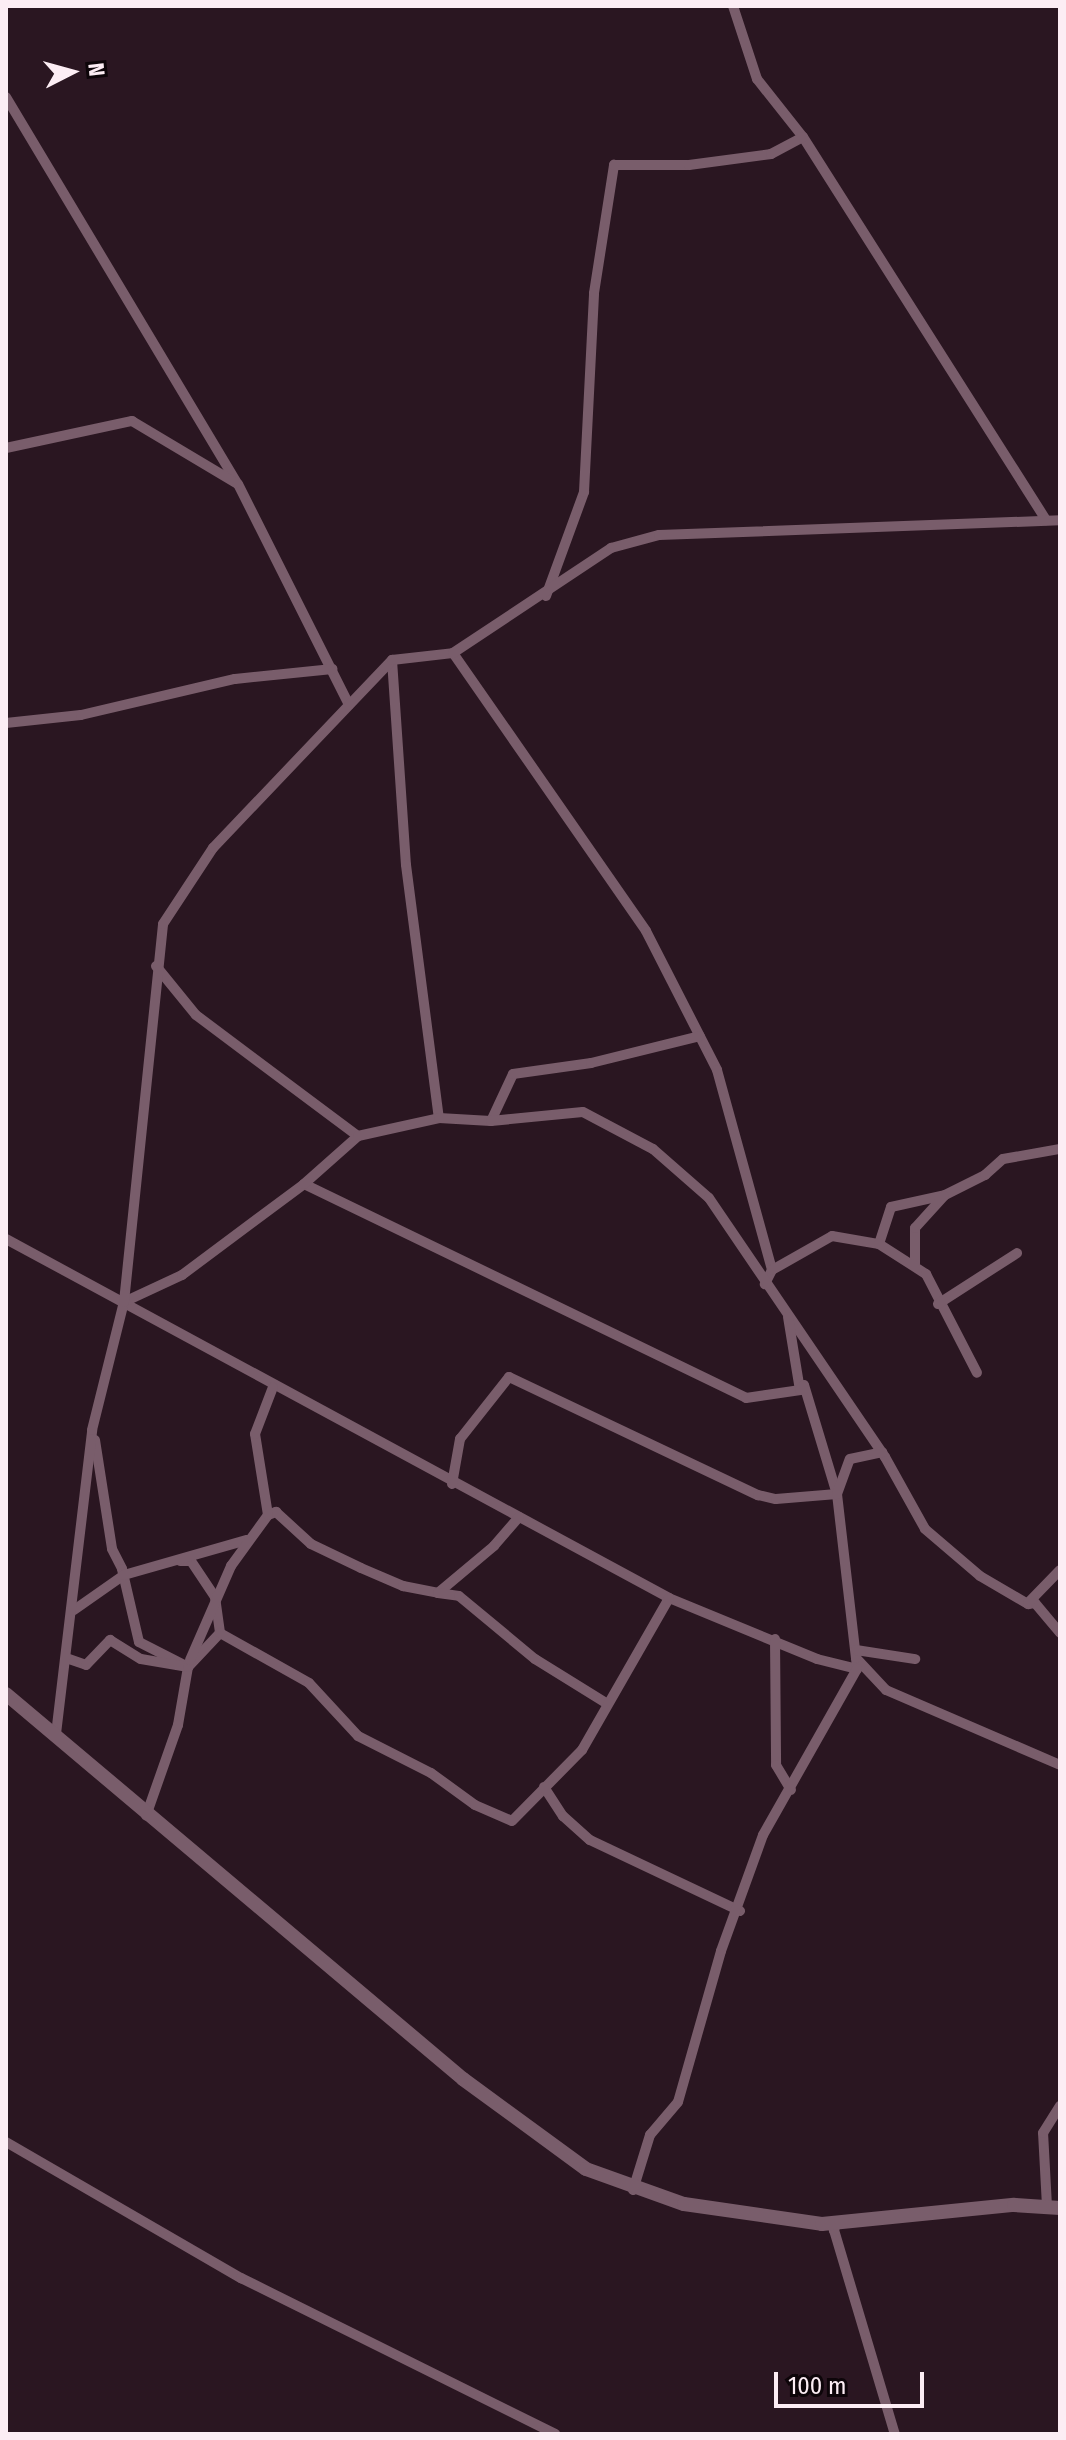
<!DOCTYPE html>
<html>
<head>
<meta charset="utf-8">
<style>
	body { margin:0 }
	#map { position:relative; width:1066px; height:2440px; overflow:hidden; background:#2a1621; font-family:"Fira Sans Condensed",sans-serif }
	div>[style] { position:absolute }
	.minor>* { height:10px; margin:-5px; padding:0 5px; transform-origin:5px; border-radius:5px; background:#795d6b }
	.tertiary>* { height:14px; margin:-7px; padding:0 7px; transform-origin:7px; border-radius:7px; background:#795d6b }
	span { translate:-50% -50%; white-space:nowrap; text-align:center; line-height:1.15; -webkit-text-stroke:8px #0d0509; paint-order:stroke }
	.frame { position:absolute; inset:0; border:8px solid #fcedf4; pointer-events:none }
	.north { position:absolute; left:32px; top:32px; width:80px; height:80px; -webkit-text-stroke:6px #0d0509; paint-order:stroke; rotate:84deg; font-size:22px; font-weight:700; line-height:32px; text-align:center; color:#fcedf4 }
	.north::after { content:''; display:block; margin:auto; width:28px; height:36px; background:#fcedf4; clip-path:polygon(50% 0,100% 100%,50% 72%,0 100%) }
	.scale { position:absolute; left:774px; top:2372px; width:150px; height:36px; box-sizing:border-box; border:4px solid #fcedf4; border-top:0; padding-left:10px; font-size:24px; line-height:28px; white-space:nowrap; color:#fcedf4; -webkit-text-stroke:6px #0d0509; paint-order:stroke }
</style>
</head>
<body>
<div id="map">
	<div class="minor">
		<i style="left:733px;top:6px;width:77px;rotate:71.8deg"></i>
		<i style="left:757px;top:79px;width:74px;rotate:51.6deg"></i>
		<i style="left:803px;top:137px;width:454px;rotate:57.6deg"></i>
		<i style="left:6px;top:97px;width:451px;rotate:59.1deg"></i>
		<i style="left:238px;top:484px;width:247px;rotate:63.3deg"></i>
		<i style="left:6px;top:448px;width:129px;rotate:-12.1deg"></i>
		<i style="left:132px;top:421px;width:121px;rotate:30.8deg"></i>
		<i style="left:546px;top:596px;width:111px;rotate:-69.9deg"></i>
		<i style="left:584px;top:492px;width:199px;rotate:-87.1deg"></i>
		<i style="left:594px;top:293px;width:130px;rotate:-81.1deg"></i>
		<i style="left:614px;top:165px;width:75px"></i>
		<i style="left:689px;top:165px;width:83px;rotate:-7.6deg"></i>
		<i style="left:771px;top:154px;width:36px;rotate:-28deg"></i>
		<i style="left:453px;top:653px;width:338px;rotate:55.2deg"></i>
		<i style="left:646px;top:931px;width:156px;rotate:62.9deg"></i>
		<i style="left:717px;top:1070px;width:207px;rotate:74.6deg"></i>
		<i style="left:772px;top:1270px;width:16px;rotate:117deg"></i>
		<i style="left:392px;top:660px;width:205px;rotate:86.1deg"></i>
		<i style="left:406px;top:865px;width:255px;rotate:82.6deg"></i>
		<i style="left:6px;top:723px;width:75px;rotate:-6.1deg"></i>
		<i style="left:81px;top:715px;width:158px;rotate:-13.2deg"></i>
		<i style="left:235px;top:679px;width:98px;rotate:-5.9deg"></i>
		<i style="left:156px;top:966px;width:63px;rotate:50.8deg"></i>
		<i style="left:196px;top:1015px;width:202px;rotate:36.8deg"></i>
		<i style="left:491px;top:1121px;width:52px;rotate:-64.9deg"></i>
		<i style="left:513px;top:1074px;width:79px;rotate:-8deg"></i>
		<i style="left:591px;top:1063px;width:112px;rotate:-13.9deg"></i>
		<i style="left:304px;top:1184px;width:491px;rotate:25.8deg"></i>
		<i style="left:746px;top:1398px;width:55px;rotate:-8.4deg"></i>
		<i style="left:6px;top:1239px;width:754px;rotate:28.43deg"></i>
		<i style="left:669px;top:1598px;width:160px;rotate:22.4deg"></i>
		<i style="left:817px;top:1659px;width:41px;rotate:14deg"></i>
		<i style="left:857px;top:1669px;width:11px;rotate:-95deg"></i>
		<i style="left:856px;top:1658px;width:44px;rotate:46.8deg"></i>
		<i style="left:886px;top:1690px;width:189px;rotate:23.3deg"></i>
		<i style="left:879px;top:1244px;width:39px;rotate:-72deg"></i>
		<i style="left:891px;top:1207px;width:55px;rotate:-12.5deg"></i>
		<i style="left:945px;top:1195px;width:45px;rotate:-26.6deg"></i>
		<i style="left:985px;top:1175px;width:24px;rotate:-42deg"></i>
		<i style="left:1003px;top:1159px;width:58px;rotate:-10deg"></i>
		<i style="left:915px;top:1264px;width:36px;rotate:-90deg"></i>
		<i style="left:915px;top:1228px;width:43px;rotate:-47.8deg"></i>
		<i style="left:772px;top:1270px;width:69px;rotate:-29.5deg"></i>
		<i style="left:832px;top:1236px;width:48px;rotate:9.7deg"></i>
		<i style="left:879px;top:1244px;width:56px;rotate:32.6deg"></i>
		<i style="left:926px;top:1274px;width:111px;rotate:62.7deg"></i>
		<i style="left:124px;top:1302px;width:64px;rotate:-25deg"></i>
		<i style="left:182px;top:1275px;width:152px;rotate:-36.7deg"></i>
		<i style="left:304px;top:1184px;width:72px;rotate:-41.6deg"></i>
		<i style="left:358px;top:1136px;width:83px;rotate:-12.5deg"></i>
		<i style="left:439px;top:1118px;width:52px;rotate:3.3deg"></i>
		<i style="left:491px;top:1121px;width:92px;rotate:-5.6deg"></i>
		<i style="left:583px;top:1112px;width:79px;rotate:27.9deg"></i>
		<i style="left:653px;top:1149px;width:74px;rotate:41.2deg"></i>
		<i style="left:709px;top:1198px;width:313px;rotate:55.8deg"></i>
		<i style="left:885px;top:1457px;width:82px;rotate:60.9deg"></i>
		<i style="left:925px;top:1529px;width:72px;rotate:40.5deg"></i>
		<i style="left:980px;top:1576px;width:56px;rotate:30.3deg"></i>
		<i style="left:1028px;top:1604px;width:7px;rotate:-8deg"></i>
		<i style="left:1035px;top:1603px;width:39px;rotate:50deg"></i>
		<i style="left:938px;top:1304px;width:94px;rotate:-32.8deg"></i>
		<i style="left:788px;top:1317px;width:74px;rotate:80.7deg"></i>
		<i style="left:800px;top:1390px;width:6px;rotate:-51deg"></i>
		<i style="left:804px;top:1385px;width:114px;rotate:73.2deg"></i>
		<i style="left:837px;top:1494px;width:165px;rotate:83.4deg"></i>
		<i style="left:95px;top:1440px;width:110px;rotate:81.1deg"></i>
		<i style="left:112px;top:1549px;width:22px;rotate:63deg"></i>
		<i style="left:122px;top:1569px;width:75px;rotate:76.9deg"></i>
		<i style="left:139px;top:1642px;width:55px;rotate:27deg"></i>
		<i style="left:188px;top:1667px;width:59px;rotate:99.8deg"></i>
		<i style="left:178px;top:1725px;width:96px;rotate:109.4deg"></i>
		<i style="left:452px;top:1484px;width:46px;rotate:-79.9deg"></i>
		<i style="left:460px;top:1439px;width:79px;rotate:-51.7deg"></i>
		<i style="left:509px;top:1377px;width:276px;rotate:25.4deg"></i>
		<i style="left:758px;top:1495px;width:18px;rotate:13deg"></i>
		<i style="left:776px;top:1499px;width:61px;rotate:-4.7deg"></i>
		<i style="left:837px;top:1494px;width:37px;rotate:-70deg"></i>
		<i style="left:850px;top:1459px;width:33px;rotate:-12deg"></i>
		<i style="left:268px;top:1515px;width:9px;rotate:-21deg"></i>
		<i style="left:276px;top:1512px;width:47px;rotate:42.4deg"></i>
		<i style="left:311px;top:1544px;width:55px;rotate:25.6deg"></i>
		<i style="left:361px;top:1568px;width:46px;rotate:23.2deg"></i>
		<i style="left:403px;top:1586px;width:36px;rotate:11deg"></i>
		<i style="left:519px;top:1517px;width:38px;rotate:131deg"></i>
		<i style="left:494px;top:1546px;width:73px;rotate:140deg"></i>
		<i style="left:438px;top:1593px;width:21px;rotate:8deg"></i>
		<i style="left:459px;top:1596px;width:99px;rotate:39.7deg"></i>
		<i style="left:535px;top:1659px;width:84px;rotate:31.8deg"></i>
		<i style="left:180px;top:1561px;width:11px"></i>
		<i style="left:191px;top:1561px;width:43px;rotate:56.3deg"></i>
		<i style="left:215px;top:1597px;width:36px;rotate:82deg"></i>
		<i style="left:1028px;top:1603px;width:46px;rotate:-45.9deg"></i>
		<i style="left:74px;top:1610px;width:61px;rotate:-35deg"></i>
		<i style="left:124px;top:1575px;width:128px;rotate:-15.9deg"></i>
		<i style="left:775px;top:1639px;width:126px;rotate:89.5deg"></i>
		<i style="left:776px;top:1765px;width:29px;rotate:59deg"></i>
		<i style="left:856px;top:1650px;width:60px;rotate:8.7deg"></i>
		<i style="left:69px;top:1659px;width:18px;rotate:19deg"></i>
		<i style="left:86px;top:1665px;width:35px;rotate:-46deg"></i>
		<i style="left:110px;top:1640px;width:36px;rotate:32deg"></i>
		<i style="left:141px;top:1659px;width:48px;rotate:9.7deg"></i>
		<i style="left:188px;top:1667px;width:47px;rotate:-46.7deg"></i>
		<i style="left:220px;top:1633px;width:102px;rotate:29.3deg"></i>
		<i style="left:309px;top:1683px;width:72px;rotate:47.2deg"></i>
		<i style="left:358px;top:1736px;width:82px;rotate:26.9deg"></i>
		<i style="left:431px;top:1773px;width:54px;rotate:36deg"></i>
		<i style="left:475px;top:1805px;width:40px;rotate:23.4deg"></i>
		<i style="left:512px;top:1821px;width:100px;rotate:-45.4deg"></i>
		<i style="left:582px;top:1750px;width:175px;rotate:-60.2deg"></i>
		<i style="left:190px;top:1660px;width:103px;rotate:-66.4deg"></i>
		<i style="left:231px;top:1566px;width:63px;rotate:-54deg"></i>
		<i style="left:268px;top:1515px;width:82px;rotate:-99.1deg"></i>
		<i style="left:255px;top:1434px;width:50px;rotate:-69deg"></i>
		<i style="left:56px;top:1734px;width:306px;rotate:-83.2deg"></i>
		<i style="left:92px;top:1430px;width:132px;rotate:-76deg"></i>
		<i style="left:124px;top:1302px;width:380px;rotate:-84.1deg"></i>
		<i style="left:163px;top:924px;width:91px;rotate:-56.7deg"></i>
		<i style="left:213px;top:848px;width:260px;rotate:-46.4deg"></i>
		<i style="left:392px;top:660px;width:61px;rotate:-6.5deg"></i>
		<i style="left:453px;top:653px;width:190px;rotate:-33.6deg"></i>
		<i style="left:611px;top:548px;width:50px;rotate:-15.2deg"></i>
		<i style="left:659px;top:535px;width:401px;rotate:-2.1deg"></i>
		<i style="left:544px;top:1787px;width:35px;rotate:57deg"></i>
		<i style="left:563px;top:1816px;width:36px;rotate:42deg"></i>
		<i style="left:590px;top:1840px;width:166px;rotate:25.3deg"></i>
		<i style="left:6px;top:2142px;width:272px;rotate:30.1deg"></i>
		<i style="left:241px;top:2278px;width:351px;rotate:26.4deg"></i>
		<i style="left:633px;top:2190px;width:58px;rotate:-72.8deg"></i>
		<i style="left:650px;top:2135px;width:43px;rotate:-49.7deg"></i>
		<i style="left:678px;top:2102px;width:157px;rotate:-74.1deg"></i>
		<i style="left:721px;top:1951px;width:123px;rotate:-70.1deg"></i>
		<i style="left:763px;top:1835px;width:191px;rotate:-60.5deg"></i>
		<i style="left:1047px;top:2206px;width:73px;rotate:-93.1deg"></i>
		<i style="left:1043px;top:2133px;width:32px;rotate:-58deg"></i>
		<i style="left:837px;top:2222px;width:9px;rotate:111deg"></i>
		<i style="left:834px;top:2230px;width:213px;rotate:73.4deg"></i>
	</div>
	<div class="tertiary">
		<i style="left:6px;top:1694px;width:598px;rotate:40.11deg"></i>
		<i style="left:463px;top:2079px;width:152px;rotate:36.2deg"></i>
		<i style="left:586px;top:2169px;width:104px;rotate:19.7deg"></i>
		<i style="left:684px;top:2204px;width:139px;rotate:8.2deg"></i>
		<i style="left:822px;top:2224px;width:193px;rotate:-5.7deg"></i>
		<i style="left:1014px;top:2205px;width:46px;rotate:3.7deg"></i>
	</div>
	<div class="frame"></div>
	<div class="north">N</div>
	<div class="scale">100 m</div>
</div>
</body>
</html>
